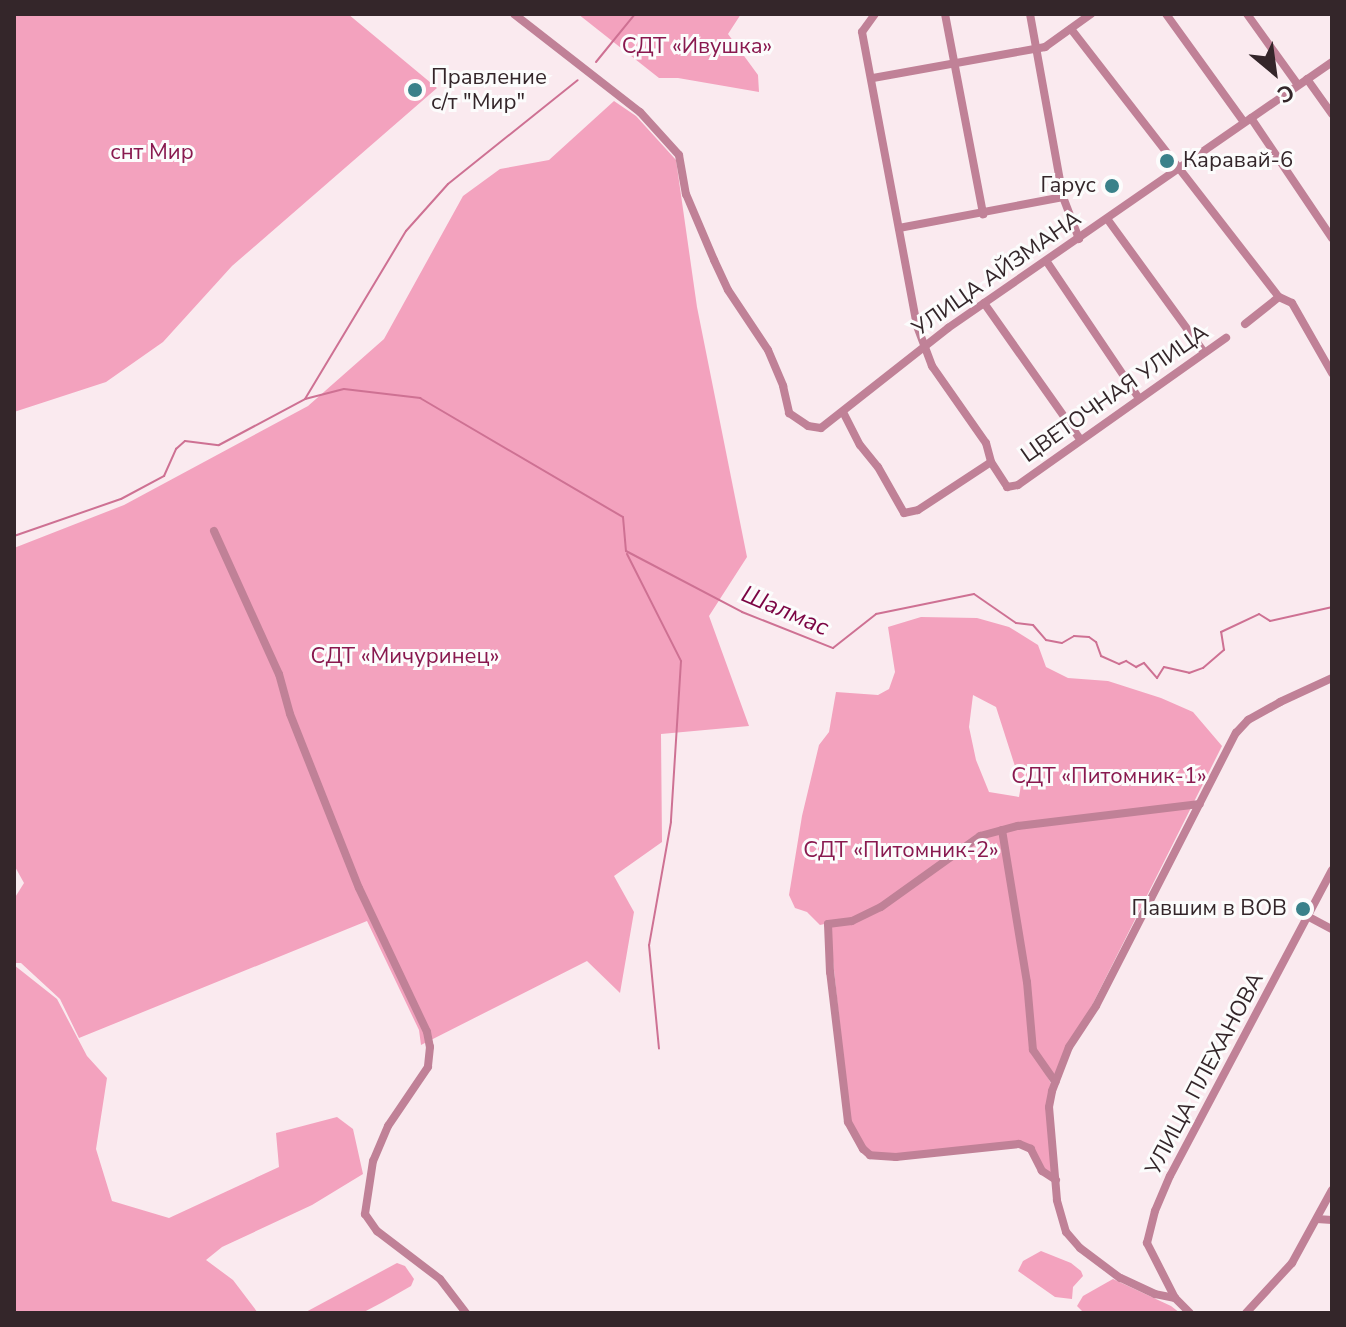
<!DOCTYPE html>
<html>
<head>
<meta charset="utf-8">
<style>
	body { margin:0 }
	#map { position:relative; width:1346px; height:1327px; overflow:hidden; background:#faeaef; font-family:"Nunito Sans",sans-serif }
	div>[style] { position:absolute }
	.green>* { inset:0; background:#f3a2be }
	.stream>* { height:2px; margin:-1px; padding:0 1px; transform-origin:1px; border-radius:1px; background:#ce7193 }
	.street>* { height:8px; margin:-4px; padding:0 4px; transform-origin:4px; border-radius:4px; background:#c08197 }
	.dots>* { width:22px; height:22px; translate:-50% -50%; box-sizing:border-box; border:4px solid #fcfcfc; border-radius:50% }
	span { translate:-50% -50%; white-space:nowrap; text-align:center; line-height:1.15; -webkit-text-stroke:6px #fcfcfc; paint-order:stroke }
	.park-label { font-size:22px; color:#89194f }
	.poi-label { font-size:22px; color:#34262a }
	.left { translate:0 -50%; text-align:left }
	.right { translate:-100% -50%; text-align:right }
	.street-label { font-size:22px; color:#34262a }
	.water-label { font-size:24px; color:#7b0443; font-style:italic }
	.frame { position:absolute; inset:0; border:16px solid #34262a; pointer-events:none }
	.north { position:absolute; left:1234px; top:32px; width:80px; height:80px; -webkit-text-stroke:6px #fcfcfc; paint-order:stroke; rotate:151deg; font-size:22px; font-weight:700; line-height:32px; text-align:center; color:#34262a }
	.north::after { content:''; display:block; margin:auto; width:28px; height:36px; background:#34262a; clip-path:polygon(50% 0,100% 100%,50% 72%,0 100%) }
</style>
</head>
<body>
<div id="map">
	<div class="green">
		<i style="clip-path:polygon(14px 14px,348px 14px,437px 88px,232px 266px,163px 342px,106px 382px,14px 412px)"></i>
		<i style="clip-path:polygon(578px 14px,741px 14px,728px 34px,758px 75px,759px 92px,678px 78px,659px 78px)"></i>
		<i style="clip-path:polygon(614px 101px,636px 116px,676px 160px,697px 307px,747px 557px,709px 616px,749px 726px,661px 734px,662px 842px,614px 876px,634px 912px,620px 993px,587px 961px,421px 1045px,419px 1030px,367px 921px,79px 1038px,60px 999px,21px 963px,14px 963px,14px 899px,24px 883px,14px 865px,14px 548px,124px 505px,308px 406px,384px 339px,463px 196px,500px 169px,549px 160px)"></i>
		<i style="clip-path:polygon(evenodd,921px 617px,977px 618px,1009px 627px,1038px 645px,1046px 667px,1068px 678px,1108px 681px,1161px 698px,1193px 712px,1222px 746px,1054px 1081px,1034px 1050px,1029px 981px,1004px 833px,1001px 834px,1026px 983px,1032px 1050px,1052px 1085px,1047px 1107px,1054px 1176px,1044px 1171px,1032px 1148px,1019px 1143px,896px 1155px,878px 1155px,865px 1150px,850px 1121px,829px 923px,820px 925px,807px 912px,795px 908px,789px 895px,802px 816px,819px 745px,829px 732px,836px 692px,878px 695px,889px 689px,895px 672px,888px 627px,921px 617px,973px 695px,996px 707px,1021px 785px,1019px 797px,989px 792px,976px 760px,969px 727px,973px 695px)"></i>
		<i style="clip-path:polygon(14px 965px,57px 999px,87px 1056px,107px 1078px,96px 1149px,112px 1201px,169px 1218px,279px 1167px,276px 1133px,337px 1117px,353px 1129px,363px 1174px,312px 1205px,222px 1247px,206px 1260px,233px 1280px,258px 1313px,14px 1313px)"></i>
		<i style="clip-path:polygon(1041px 1251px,1071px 1263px,1081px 1271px,1083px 1276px,1073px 1287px,1072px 1299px,1055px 1297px,1018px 1271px,1023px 1261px)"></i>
		<i style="clip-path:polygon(397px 1263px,405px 1266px,414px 1279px,411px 1286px,383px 1302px,362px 1313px,304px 1313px)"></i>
		<i style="clip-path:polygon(1113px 1279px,1171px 1306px,1180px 1313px,1084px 1313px,1077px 1306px,1083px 1296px)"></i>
	</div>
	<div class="stream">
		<i style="left:596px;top:62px;width:62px;rotate:-50.9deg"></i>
		<i style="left:305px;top:399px;width:40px;rotate:-14.4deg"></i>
		<i style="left:344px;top:389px;width:77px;rotate:6.8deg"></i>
		<i style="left:420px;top:398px;width:235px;rotate:30.4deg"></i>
		<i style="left:623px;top:517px;width:34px;rotate:85deg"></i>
		<i style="left:626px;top:551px;width:131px;rotate:27.7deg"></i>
		<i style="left:742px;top:612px;width:98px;rotate:21.6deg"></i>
		<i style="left:833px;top:648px;width:55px;rotate:-38.3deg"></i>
		<i style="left:876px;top:614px;width:100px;rotate:-11.5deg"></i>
		<i style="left:974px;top:594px;width:51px;rotate:34.6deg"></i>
		<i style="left:1016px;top:623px;width:17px;rotate:7deg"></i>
		<i style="left:1033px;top:625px;width:20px;rotate:49deg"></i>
		<i style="left:1046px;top:640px;width:16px;rotate:11deg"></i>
		<i style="left:1062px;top:643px;width:14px;rotate:-30deg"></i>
		<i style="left:1074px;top:636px;width:15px;rotate:4deg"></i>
		<i style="left:1089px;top:637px;width:9px;rotate:36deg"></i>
		<i style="left:1096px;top:642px;width:15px;rotate:70deg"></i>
		<i style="left:1101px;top:656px;width:20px;rotate:24deg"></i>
		<i style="left:1119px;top:664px;width:8px;rotate:-23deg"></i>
		<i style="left:1126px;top:661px;width:12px;rotate:31deg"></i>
		<i style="left:1136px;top:667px;width:9px;rotate:-27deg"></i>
		<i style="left:1144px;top:663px;width:20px;rotate:49deg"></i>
		<i style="left:1157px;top:678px;width:13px;rotate:-58deg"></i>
		<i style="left:1164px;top:667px;width:26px;rotate:13deg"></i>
		<i style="left:1189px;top:673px;width:15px;rotate:-20deg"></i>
		<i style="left:1203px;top:668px;width:28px;rotate:-41deg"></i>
		<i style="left:1224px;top:650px;width:18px;rotate:-99deg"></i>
		<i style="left:1221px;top:632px;width:42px;rotate:-25.3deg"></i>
		<i style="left:1259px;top:614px;width:13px;rotate:32deg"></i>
		<i style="left:1270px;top:621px;width:64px;rotate:-12.7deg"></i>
		<i style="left:14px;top:536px;width:113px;rotate:-19.1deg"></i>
		<i style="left:121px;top:499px;width:49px;rotate:-28.1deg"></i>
		<i style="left:164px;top:476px;width:30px;rotate:-66deg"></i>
		<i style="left:176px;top:449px;width:12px;rotate:-42deg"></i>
		<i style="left:185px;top:441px;width:34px;rotate:7deg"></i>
		<i style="left:219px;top:445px;width:98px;rotate:-28.1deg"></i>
		<i style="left:305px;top:399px;width:196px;rotate:-59deg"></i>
		<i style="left:406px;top:231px;width:63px;rotate:-48.2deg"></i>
		<i style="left:448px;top:184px;width:166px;rotate:-38.7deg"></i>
		<i style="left:627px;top:554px;width:120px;rotate:63.2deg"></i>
		<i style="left:681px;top:661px;width:161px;rotate:93.6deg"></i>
		<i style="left:671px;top:822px;width:125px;rotate:100.1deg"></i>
		<i style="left:649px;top:945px;width:104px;rotate:84.5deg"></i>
	</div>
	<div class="street">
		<i style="left:514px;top:14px;width:160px;rotate:37.9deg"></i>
		<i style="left:640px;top:112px;width:58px;rotate:47.8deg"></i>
		<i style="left:679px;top:155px;width:40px;rotate:80deg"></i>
		<i style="left:686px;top:194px;width:72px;rotate:67deg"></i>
		<i style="left:714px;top:260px;width:33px;rotate:65deg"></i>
		<i style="left:728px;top:290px;width:72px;rotate:56.3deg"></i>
		<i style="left:768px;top:350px;width:39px;rotate:67deg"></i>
		<i style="left:783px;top:386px;width:28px;rotate:77deg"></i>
		<i style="left:789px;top:413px;width:23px;rotate:34deg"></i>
		<i style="left:808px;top:426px;width:13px;rotate:9deg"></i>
		<i style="left:821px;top:428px;width:162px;rotate:-38.2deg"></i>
		<i style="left:948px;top:328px;width:467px;rotate:-34.7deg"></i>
		<i style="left:875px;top:14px;width:22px;rotate:126deg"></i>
		<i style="left:862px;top:32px;width:299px;rotate:79.4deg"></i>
		<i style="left:917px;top:326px;width:43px;rotate:69.4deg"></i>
		<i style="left:932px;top:366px;width:94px;rotate:55deg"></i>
		<i style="left:986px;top:443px;width:20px;rotate:75deg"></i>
		<i style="left:991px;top:462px;width:30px;rotate:57deg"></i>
		<i style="left:1007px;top:487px;width:11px;rotate:-10deg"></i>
		<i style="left:1018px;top:485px;width:255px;rotate:-35.3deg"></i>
		<i style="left:945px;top:14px;width:204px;rotate:79.2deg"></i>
		<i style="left:1030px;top:14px;width:186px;rotate:79.8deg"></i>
		<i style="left:1063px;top:197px;width:45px;rotate:69.1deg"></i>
		<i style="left:1166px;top:14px;width:133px;rotate:54.2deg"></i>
		<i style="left:1247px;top:14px;width:87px;rotate:54.3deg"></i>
		<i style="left:1071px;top:29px;width:339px;rotate:52.2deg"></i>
		<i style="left:1279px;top:297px;width:14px;rotate:25deg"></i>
		<i style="left:1292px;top:303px;width:81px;rotate:60.3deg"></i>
		<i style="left:873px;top:78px;width:175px;rotate:-10.2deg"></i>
		<i style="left:1045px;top:47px;width:57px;rotate:-35.7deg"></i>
		<i style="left:1307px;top:79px;width:43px;rotate:54.5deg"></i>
		<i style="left:1251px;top:118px;width:145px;rotate:56deg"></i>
		<i style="left:1108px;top:220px;width:163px;rotate:54deg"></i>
		<i style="left:899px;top:228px;width:167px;rotate:-10.7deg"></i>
		<i style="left:1047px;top:262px;width:163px;rotate:56deg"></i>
		<i style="left:984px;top:303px;width:166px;rotate:54.8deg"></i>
		<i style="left:1245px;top:324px;width:43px;rotate:-38.5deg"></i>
		<i style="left:843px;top:412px;width:37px;rotate:63deg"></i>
		<i style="left:860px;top:445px;width:28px;rotate:51deg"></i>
		<i style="left:878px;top:467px;width:53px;rotate:60.5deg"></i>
		<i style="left:904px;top:513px;width:14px;rotate:-12deg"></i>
		<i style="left:918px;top:510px;width:87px;rotate:-33.3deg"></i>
		<i style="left:214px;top:531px;width:157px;rotate:65.6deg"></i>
		<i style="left:279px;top:674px;width:41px;rotate:74.6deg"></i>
		<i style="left:290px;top:714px;width:187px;rotate:68.4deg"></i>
		<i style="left:359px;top:888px;width:159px;rotate:64.7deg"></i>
		<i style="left:427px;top:1032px;width:15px;rotate:79deg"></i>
		<i style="left:430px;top:1047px;width:20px;rotate:96deg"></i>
		<i style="left:428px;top:1067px;width:71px;rotate:124.1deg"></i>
		<i style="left:388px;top:1126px;width:38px;rotate:113deg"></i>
		<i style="left:373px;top:1161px;width:54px;rotate:98.6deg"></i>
		<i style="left:365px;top:1214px;width:21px;rotate:55deg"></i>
		<i style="left:377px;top:1231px;width:79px;rotate:37.3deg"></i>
		<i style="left:440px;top:1279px;width:43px;rotate:52.6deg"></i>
		<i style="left:1002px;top:830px;width:154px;rotate:80.7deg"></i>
		<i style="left:1027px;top:982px;width:68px;rotate:85deg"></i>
		<i style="left:1033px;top:1050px;width:39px;rotate:55deg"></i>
		<i style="left:1309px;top:917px;width:26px;rotate:28deg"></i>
		<i style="left:1056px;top:1180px;width:17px;rotate:-147deg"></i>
		<i style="left:1042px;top:1171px;width:25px;rotate:-117deg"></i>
		<i style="left:1031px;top:1149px;width:13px;rotate:-157deg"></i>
		<i style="left:1019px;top:1144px;width:124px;rotate:174deg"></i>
		<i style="left:896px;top:1157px;width:26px;rotate:-176deg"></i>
		<i style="left:870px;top:1155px;width:9px;rotate:-139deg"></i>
		<i style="left:863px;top:1149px;width:31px;rotate:-119deg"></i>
		<i style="left:848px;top:1122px;width:151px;rotate:-96.8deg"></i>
		<i style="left:830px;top:972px;width:48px;rotate:-92.4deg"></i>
		<i style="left:828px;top:924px;width:24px;rotate:-7deg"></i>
		<i style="left:852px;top:921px;width:32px;rotate:-26deg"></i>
		<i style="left:881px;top:907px;width:122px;rotate:-35.6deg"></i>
		<i style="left:980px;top:836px;width:39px;rotate:-15deg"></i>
		<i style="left:1018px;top:826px;width:183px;rotate:-6.9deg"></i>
		<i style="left:1317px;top:1219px;width:15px;rotate:4deg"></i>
		<i style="left:1175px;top:1298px;width:62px;rotate:-117deg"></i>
		<i style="left:1147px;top:1243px;width:33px;rotate:-76deg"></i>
		<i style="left:1155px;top:1211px;width:38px;rotate:-67deg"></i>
		<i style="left:1170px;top:1176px;width:346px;rotate:-62.1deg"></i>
		<i style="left:1190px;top:1313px;width:21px;rotate:-135deg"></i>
		<i style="left:1175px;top:1298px;width:20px;rotate:-169deg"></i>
		<i style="left:1155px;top:1294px;width:38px;rotate:-155deg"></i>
		<i style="left:1120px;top:1278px;width:50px;rotate:-143.1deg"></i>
		<i style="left:1080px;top:1248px;width:21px;rotate:-131deg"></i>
		<i style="left:1066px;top:1232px;width:33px;rotate:-106deg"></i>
		<i style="left:1057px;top:1200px;width:93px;rotate:-94.9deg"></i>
		<i style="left:1049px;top:1107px;width:16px;rotate:-79deg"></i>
		<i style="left:1052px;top:1091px;width:47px;rotate:-68.9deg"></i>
		<i style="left:1069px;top:1047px;width:49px;rotate:-56.6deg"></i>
		<i style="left:1096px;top:1006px;width:307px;rotate:-62.9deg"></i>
		<i style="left:1236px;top:733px;width:18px;rotate:-47deg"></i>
		<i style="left:1248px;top:720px;width:37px;rotate:-29deg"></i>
		<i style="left:1280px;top:702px;width:57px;rotate:-24.8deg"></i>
		<i style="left:1246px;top:1313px;width:68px;rotate:-47.4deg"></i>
		<i style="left:1292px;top:1263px;width:83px;rotate:-61.3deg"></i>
	</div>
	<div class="dots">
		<i style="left:415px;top:90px;background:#3a818a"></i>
		<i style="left:1167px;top:161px;background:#3a818a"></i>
		<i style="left:1112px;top:186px;background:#3a818a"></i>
		<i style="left:1303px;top:909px;background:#3a818a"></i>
	</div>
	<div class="park-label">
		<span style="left:697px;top:47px">СДТ «Ивушка»</span>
		<span style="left:152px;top:153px">снт Мир</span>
		<span style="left:405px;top:657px">СДТ «Мичуринец»</span>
		<span style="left:1109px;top:777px">СДТ «Питомник-1»</span>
		<span style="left:901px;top:851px">СДТ «Питомник-2»</span>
	</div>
	<div class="poi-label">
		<span class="left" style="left:431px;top:90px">Правление<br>с/т "Мир"</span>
		<span class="left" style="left:1183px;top:161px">Каравай-6</span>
		<span class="right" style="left:1096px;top:186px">Гарус</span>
		<span class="right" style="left:1287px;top:909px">Павшим в ВОВ</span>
	</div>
	<div class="street-label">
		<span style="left:997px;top:274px;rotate:-35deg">УЛИЦА АЙЗМАНА</span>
		<span style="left:1115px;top:394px;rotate:-35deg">ЦВЕТОЧНАЯ УЛИЦА</span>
		<span style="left:1205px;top:1074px;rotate:-62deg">УЛИЦА ПЛЕХАНОВА</span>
	</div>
	<div class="water-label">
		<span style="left:785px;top:611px;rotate:23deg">Шалмас</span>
	</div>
	<div class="frame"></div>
	<div class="north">С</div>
</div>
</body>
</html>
